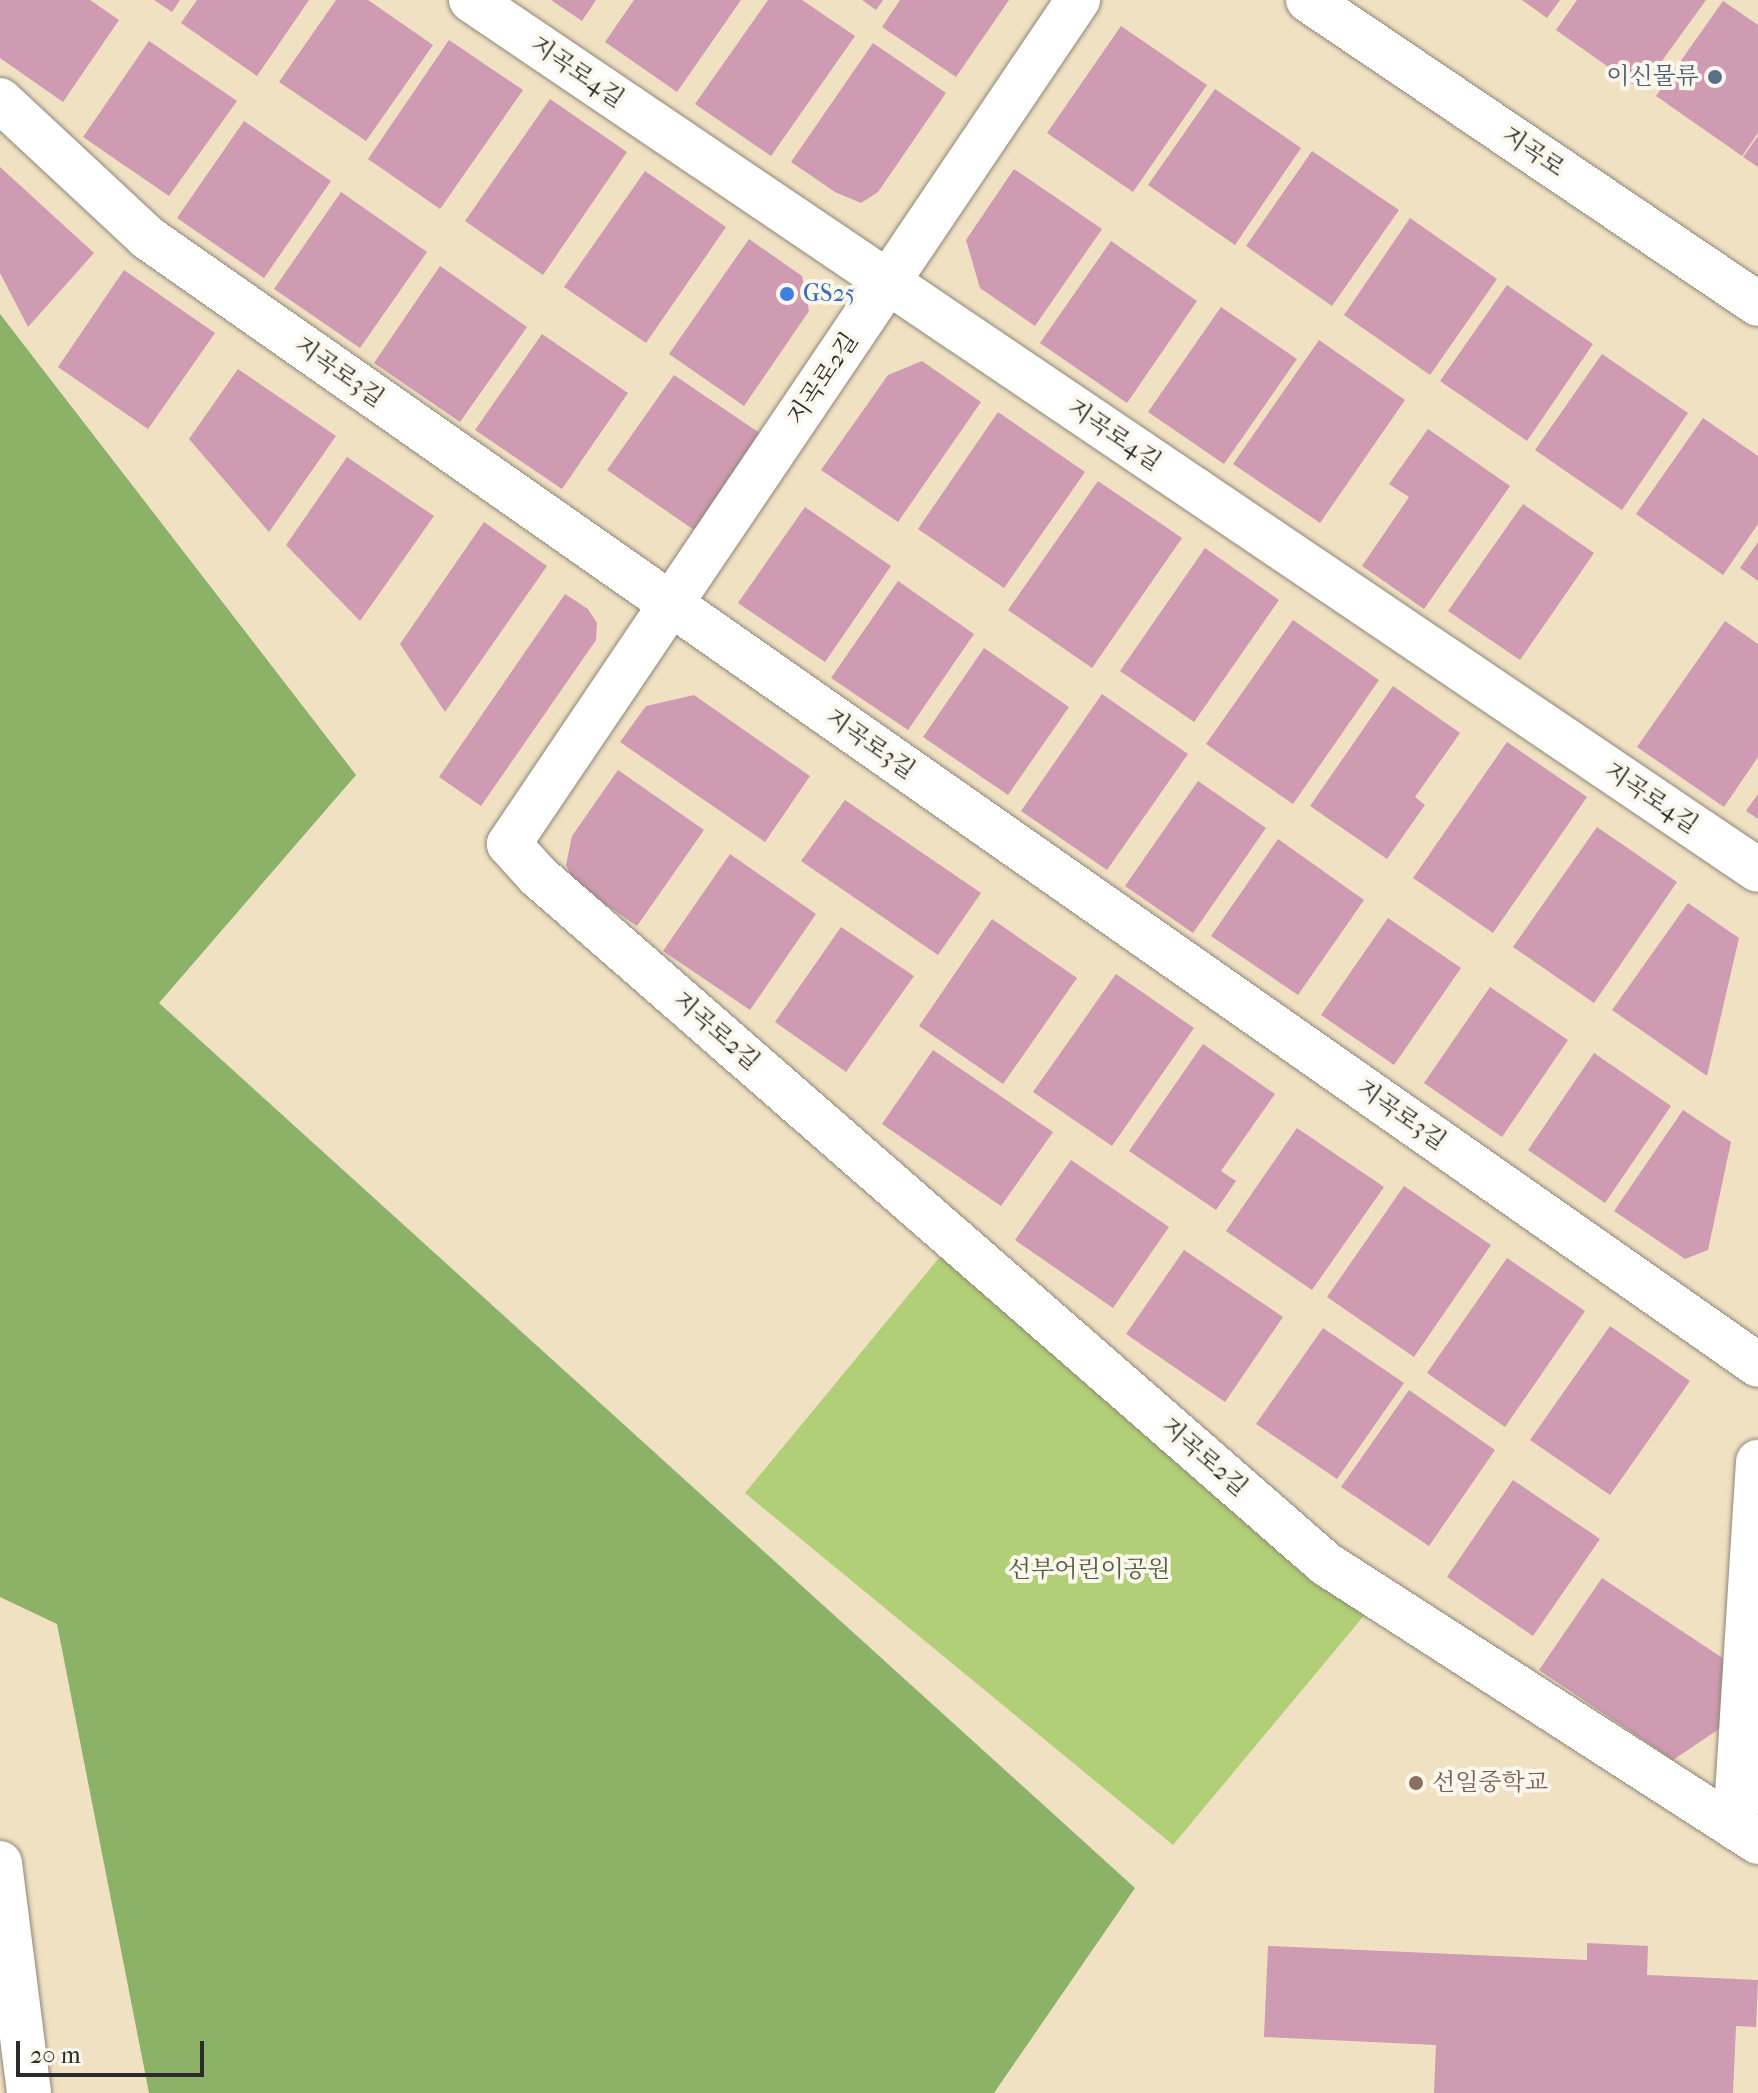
<!DOCTYPE html>
<html>
<head>
<meta charset="utf-8">
<style>
	body { margin:0 }
	#map { position:relative; width:1758px; height:2093px; overflow:hidden; background:#f0e1c3; font-family:"IM FELL French Canon","Noto Serif KR",serif }
	div>[style] { position:absolute }
	.green>* { inset:0; background:#b0cf76 }
	.forest>* { inset:0; background:#8cb267 }
	.building>* { inset:0; background:#ce9bb2 }
	.roads { filter:drop-shadow(0 0 2px #8e8677) drop-shadow(0 0 2px #8e8677) }
	.street>* { height:44px; margin:-22px; padding:0 22px; transform-origin:22px; border-radius:22px; background:#fff }
	.secondary>* { height:44px; margin:-22px; padding:0 22px; transform-origin:22px; border-radius:22px; background:#fff }
	.dots>* { width:22px; height:22px; translate:-50% -50%; box-sizing:border-box; border:4px solid #fbf7ec; border-radius:50% }
	span { translate:-50% -50%; white-space:nowrap; text-align:center; line-height:1.15; -webkit-text-stroke:8px #fbf7ec; paint-order:stroke }
	.street-label { font-size:24px; color:#2b2b2b }
	.service-label { font-size:24px; color:#4e5e75 }
	.right { translate:-100% -50%; text-align:right }
	.shop-label { font-size:24px; color:#366cbe }
	.left { translate:0 -50%; text-align:left }
	.park-label { font-size:24px; color:#535c42 }
	.education-label { font-size:24px; color:#785e54 }
	.scale { position:absolute; left:16px; top:2041px; width:188px; height:36px; box-sizing:border-box; border:4px solid #2b2b2b; border-top:0; padding-left:10px; font-size:24px; line-height:28px; white-space:nowrap; color:#2b2b2b; -webkit-text-stroke:6px #fbf7ec; paint-order:stroke }
</style>
</head>
<body>
<div id="map">
	<div class="green">
		<i style="clip-path:polygon(948px 1247px,1377px 1600px,1173px 1845px,745px 1493px)"></i>
	</div>
	<div class="forest">
		<i style="clip-path:polygon(0 314px,356px 775px,159px 1003px,1135px 1888px,994px 2093px,149px 2093px,57px 1624px,0 1597px)"></i>
	</div>
	<div class="building">
		<i style="clip-path:polygon(0 0,90px 0,119px 20px,63px 102px,0 58px)"></i>
		<i style="clip-path:polygon(154px 0,180px 0,172px 12px)"></i>
		<i style="clip-path:polygon(197px 0,309px 0,257px 76px,181px 23px)"></i>
		<i style="clip-path:polygon(336px 0,368px 0,433px 45px,366px 141px,279px 82px)"></i>
		<i style="clip-path:polygon(551px 0,596px 0,582px 21px)"></i>
		<i style="clip-path:polygon(634px 0,741px 0,677px 92px,605px 42px)"></i>
		<i style="clip-path:polygon(768px 0,802px 0,855px 36px,771px 156px,695px 104px)"></i>
		<i style="clip-path:polygon(862px 0,883px 0,876px 10px)"></i>
		<i style="clip-path:polygon(900px 0,1009px 0,956px 77px,882px 27px)"></i>
		<i style="clip-path:polygon(1522px 0,1560px 0,1547px 18px)"></i>
		<i style="clip-path:polygon(1577px 0,1706px 0,1641px 90px,1556px 30px)"></i>
		<i style="clip-path:polygon(1723px 1px,1758px 25px,1758px 133px,1742px 156px,1656px 96px)"></i>
		<i style="clip-path:polygon(1121px 26px,1207px 85px,1133px 192px,1047px 133px)"></i>
		<i style="clip-path:polygon(449px 40px,523px 90px,440px 209px,368px 159px)"></i>
		<i style="clip-path:polygon(149px 41px,237px 101px,169px 196px,83px 137px)"></i>
		<i style="clip-path:polygon(873px 43px,946px 93px,878px 192px,861px 203px,835px 192px,791px 162px)"></i>
		<i style="clip-path:polygon(1215px 89px,1301px 148px,1235px 245px,1148px 185px)"></i>
		<i style="clip-path:polygon(550px 99px,627px 152px,543px 275px,465px 221px)"></i>
		<i style="clip-path:polygon(244px 121px,331px 181px,264px 278px,177px 218px)"></i>
		<i style="clip-path:polygon(1758px 136px,1758px 167px,1743px 157px)"></i>
		<i style="clip-path:polygon(1312px 151px,1399px 210px,1332px 306px,1246px 246px)"></i>
		<i style="clip-path:polygon(0 167px,94px 253px,28px 327px,0 273px)"></i>
		<i style="clip-path:polygon(1014px 169px,1102px 229px,1035px 326px,980px 288px,966px 240px)"></i>
		<i style="clip-path:polygon(645px 171px,726px 227px,646px 343px,564px 287px)"></i>
		<i style="clip-path:polygon(341px 192px,427px 252px,360px 348px,274px 289px)"></i>
		<i style="clip-path:polygon(1410px 218px,1497px 279px,1430px 375px,1344px 315px)"></i>
		<i style="clip-path:polygon(749px 239px,802px 276px,809px 311px,744px 406px,669px 354px)"></i>
		<i style="clip-path:polygon(1111px 241px,1197px 301px,1127px 403px,1040px 343px)"></i>
		<i style="clip-path:polygon(440px 266px,527px 327px,460px 422px,374px 363px)"></i>
		<i style="clip-path:polygon(124px 270px,215px 333px,148px 429px,58px 367px)"></i>
		<i style="clip-path:polygon(1507px 285px,1593px 344px,1527px 441px,1440px 381px)"></i>
		<i style="clip-path:polygon(1221px 307px,1297px 359px,1224px 464px,1148px 412px)"></i>
		<i style="clip-path:polygon(542px 334px,628px 393px,562px 489px,475px 430px)"></i>
		<i style="clip-path:polygon(1319px 340px,1405px 400px,1320px 523px,1233px 464px)"></i>
		<i style="clip-path:polygon(1602px 354px,1688px 413px,1622px 510px,1535px 450px)"></i>
		<i style="clip-path:polygon(922px 361px,981px 402px,898px 522px,821px 470px,888px 375px)"></i>
		<i style="clip-path:polygon(238px 369px,336px 436px,269px 532px,189px 439px)"></i>
		<i style="clip-path:polygon(674px 375px,761px 434px,694px 530px,607px 470px)"></i>
		<i style="clip-path:polygon(998px 412px,1085px 472px,1004px 588px,918px 529px)"></i>
		<i style="clip-path:polygon(1703px 418px,1758px 456px,1758px 524px,1723px 575px,1636px 514px)"></i>
		<i style="clip-path:polygon(1428px 429px,1510px 486px,1424px 609px,1362px 566px,1409px 497px,1389px 484px)"></i>
		<i style="clip-path:polygon(347px 457px,434px 516px,360px 621px,286px 545px)"></i>
		<i style="clip-path:polygon(1098px 481px,1182px 538px,1092px 668px,1008px 610px)"></i>
		<i style="clip-path:polygon(1523px 504px,1594px 553px,1520px 660px,1448px 611px)"></i>
		<i style="clip-path:polygon(805px 507px,891px 566px,825px 662px,738px 603px)"></i>
		<i style="clip-path:polygon(484px 522px,547px 566px,445px 712px,400px 644px)"></i>
		<i style="clip-path:polygon(1758px 542px,1758px 581px,1740px 568px)"></i>
		<i style="clip-path:polygon(1205px 548px,1279px 600px,1194px 722px,1120px 671px)"></i>
		<i style="clip-path:polygon(898px 581px,974px 634px,908px 730px,831px 678px)"></i>
		<i style="clip-path:polygon(565px 594px,588px 609px,597px 623px,596px 640px,481px 806px,439px 777px)"></i>
		<i style="clip-path:polygon(1293px 620px,1379px 680px,1293px 804px,1206px 744px)"></i>
		<i style="clip-path:polygon(1725px 621px,1758px 644px,1758px 757px,1724px 807px,1637px 747px)"></i>
		<i style="clip-path:polygon(984px 648px,1069px 707px,1008px 795px,923px 737px)"></i>
		<i style="clip-path:polygon(1393px 686px,1460px 733px,1415px 797px,1425px 805px,1387px 859px,1310px 806px)"></i>
		<i style="clip-path:polygon(1102px 694px,1188px 754px,1107px 870px,1021px 811px)"></i>
		<i style="clip-path:polygon(694px 695px,810px 776px,765px 842px,620px 742px,646px 706px)"></i>
		<i style="clip-path:polygon(1507px 742px,1587px 797px,1493px 933px,1413px 878px)"></i>
		<i style="clip-path:polygon(618px 770px,704px 830px,637px 926px,574px 883px,566px 865px,572px 836px)"></i>
		<i style="clip-path:polygon(1198px 781px,1266px 828px,1193px 933px,1125px 886px)"></i>
		<i style="clip-path:polygon(1758px 794px,1758px 819px,1746px 811px)"></i>
		<i style="clip-path:polygon(845px 800px,981px 893px,938px 955px,801px 861px)"></i>
		<i style="clip-path:polygon(1597px 827px,1677px 882px,1594px 1003px,1513px 947px)"></i>
		<i style="clip-path:polygon(1278px 839px,1364px 900px,1298px 995px,1211px 936px)"></i>
		<i style="clip-path:polygon(730px 854px,816px 914px,750px 1010px,663px 951px)"></i>
		<i style="clip-path:polygon(1688px 903px,1739px 938px,1707px 1076px,1612px 1010px)"></i>
		<i style="clip-path:polygon(1388px 918px,1461px 968px,1394px 1065px,1321px 1015px)"></i>
		<i style="clip-path:polygon(992px 919px,1077px 978px,1003px 1084px,919px 1026px)"></i>
		<i style="clip-path:polygon(841px 927px,914px 976px,846px 1072px,775px 1022px)"></i>
		<i style="clip-path:polygon(1116px 974px,1194px 1028px,1112px 1146px,1033px 1092px)"></i>
		<i style="clip-path:polygon(1490px 987px,1568px 1040px,1502px 1137px,1424px 1083px)"></i>
		<i style="clip-path:polygon(1203px 1044px,1275px 1094px,1221px 1171px,1236px 1181px,1216px 1210px,1129px 1151px)"></i>
		<i style="clip-path:polygon(933px 1050px,1053px 1132px,1001px 1206px,882px 1124px)"></i>
		<i style="clip-path:polygon(1594px 1053px,1671px 1106px,1605px 1203px,1528px 1150px)"></i>
		<i style="clip-path:polygon(1683px 1110px,1731px 1142px,1708px 1250px,1685px 1259px,1614px 1211px)"></i>
		<i style="clip-path:polygon(1297px 1128px,1384px 1187px,1312px 1290px,1226px 1231px)"></i>
		<i style="clip-path:polygon(1071px 1160px,1169px 1227px,1113px 1308px,1015px 1240px)"></i>
		<i style="clip-path:polygon(1404px 1186px,1491px 1245px,1414px 1357px,1327px 1297px)"></i>
		<i style="clip-path:polygon(1184px 1250px,1283px 1317px,1225px 1402px,1126px 1334px)"></i>
		<i style="clip-path:polygon(1507px 1258px,1585px 1311px,1505px 1427px,1427px 1373px)"></i>
		<i style="clip-path:polygon(1610px 1326px,1690px 1381px,1610px 1495px,1530px 1440px)"></i>
		<i style="clip-path:polygon(1323px 1328px,1404px 1383px,1337px 1479px,1256px 1424px)"></i>
		<i style="clip-path:polygon(1409px 1390px,1495px 1450px,1429px 1546px,1341px 1487px)"></i>
		<i style="clip-path:polygon(1513px 1480px,1600px 1539px,1533px 1636px,1447px 1577px)"></i>
		<i style="clip-path:polygon(1602px 1578px,1730px 1663px,1722px 1727px,1673px 1760px,1539px 1670px)"></i>
		<i style="clip-path:polygon(1587px 1943px,1648px 1946px,1647px 1975px,1758px 1980px,1756px 2027px,1736px 2026px,1733px 2093px,1434px 2093px,1436px 2045px,1264px 2037px,1268px 1946px,1587px 1960px)"></i>
	</div>
	<div class="roads">
		<div class="street">
			<i style="left:471px;top:0;width:1553px;rotate:34.06deg"></i>
			<i style="left:1078px;top:0;width:1018px;rotate:123.99deg"></i>
			<i style="left:509px;top:844px;width:43px;rotate:47.8deg"></i>
			<i style="left:538px;top:876px;width:1046px;rotate:41.12deg"></i>
			<i style="left:1326px;top:1564px;width:514px;rotate:32.76deg"></i>
			<i style="left:0;top:100px;width:202px;rotate:43deg"></i>
			<i style="left:148px;top:238px;width:1965px;rotate:34.99deg"></i>
			<i style="left:1735px;top:1827px;width:366px;rotate:-86.4deg"></i>
			<i style="left:0;top:1863px;width:232px;rotate:82.8deg"></i>
		</div>
		<div class="secondary">
			<i style="left:1308px;top:0;width:543px;rotate:34.04deg"></i>
		</div>
	</div>
	<div class="dots">
		<i style="left:1715px;top:77px;background:#5c6f8a"></i>
		<i style="left:787px;top:294px;background:#3f7fe0"></i>
		<i style="left:1416px;top:1783px;background:#8d6e63"></i>
	</div>
	<div class="street-label">
		<span style="left:577px;top:72px;rotate:34deg">지곡로4길</span>
		<span style="left:1533px;top:152px;rotate:34deg">지곡로</span>
		<span style="left:339px;top:372px;rotate:35deg">지곡로3길</span>
		<span style="left:823px;top:379px;rotate:-56deg">지곡로2길</span>
		<span style="left:1114px;top:435px;rotate:34deg">지곡로4길</span>
		<span style="left:870px;top:744px;rotate:35deg">지곡로3길</span>
		<span style="left:1651px;top:798px;rotate:34deg">지곡로4길</span>
		<span style="left:716px;top:1031px;rotate:41deg">지곡로2길</span>
		<span style="left:1401px;top:1115px;rotate:35deg">지곡로3길</span>
		<span style="left:1204px;top:1457px;rotate:41deg">지곡로2길</span>
	</div>
	<div class="service-label">
		<span class="right" style="left:1699px;top:77px">이신물류</span>
	</div>
	<div class="shop-label">
		<span class="left" style="left:803px;top:294px">GS25</span>
	</div>
	<div class="park-label">
		<span style="left:1089px;top:1570px">선부어린이공원</span>
	</div>
	<div class="education-label">
		<span class="left" style="left:1432px;top:1783px">선일중학교</span>
	</div>
	<div class="scale">20 m</div>
</div>
</body>
</html>
